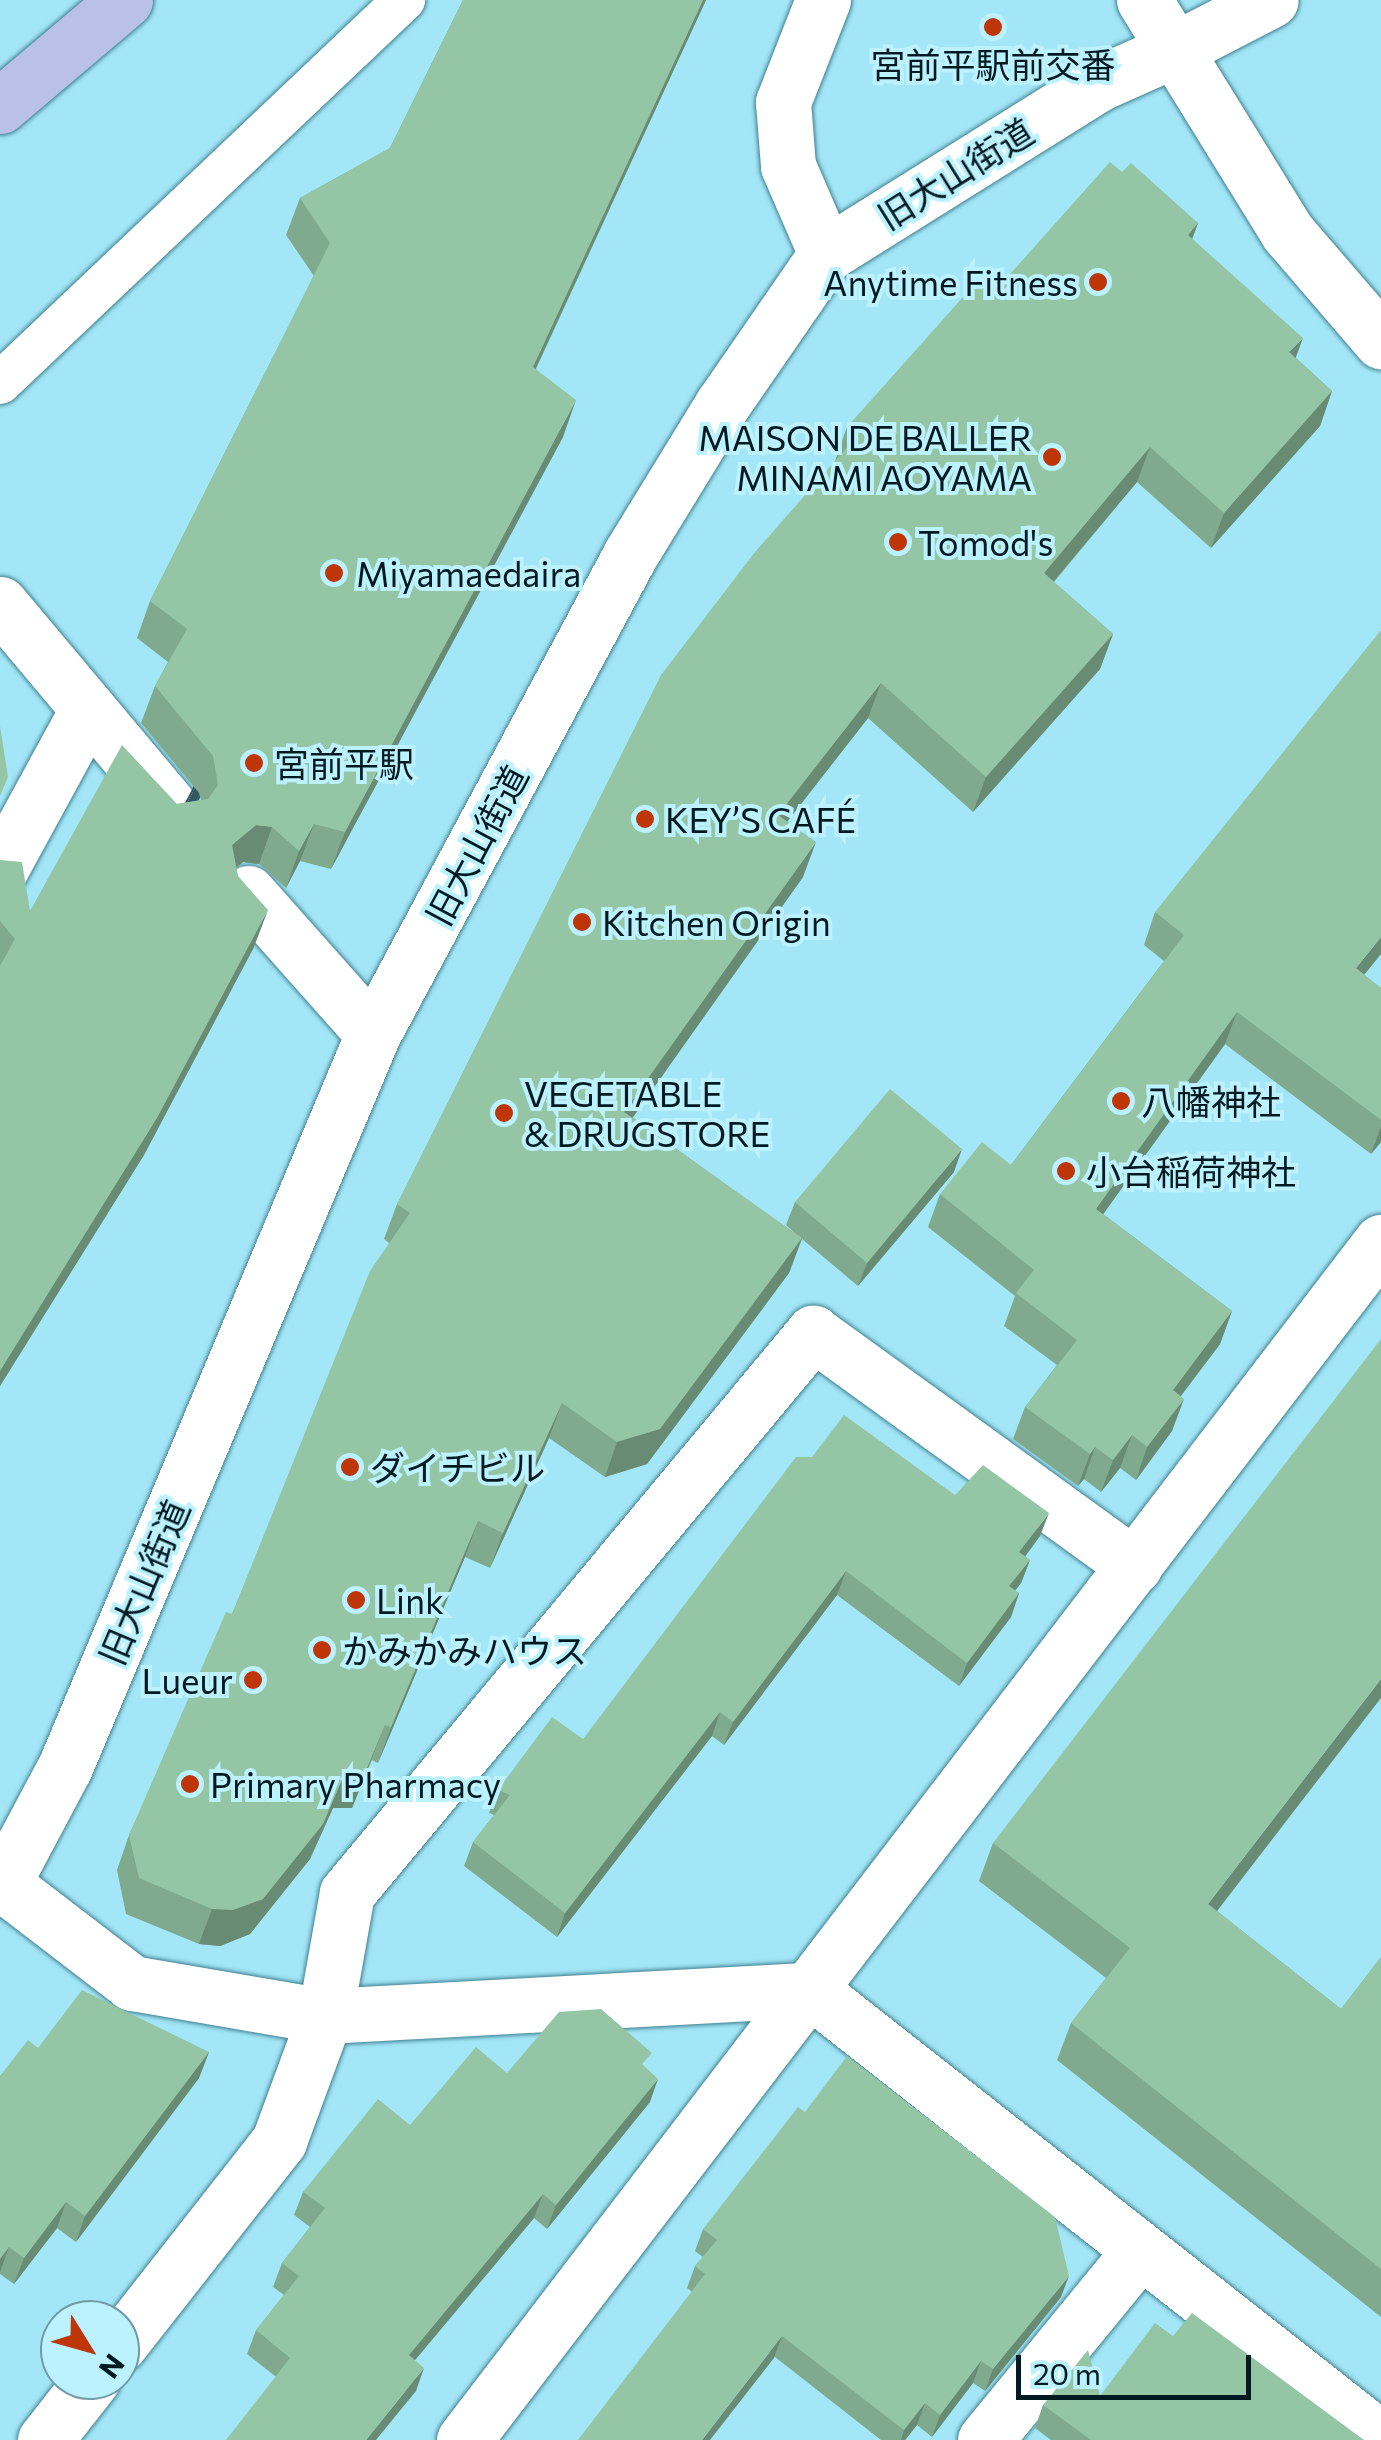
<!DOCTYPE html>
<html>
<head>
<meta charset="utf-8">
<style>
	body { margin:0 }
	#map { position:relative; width:1381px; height:2440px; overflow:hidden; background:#a3e6f7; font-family:Commissioner,"Noto Sans JP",sans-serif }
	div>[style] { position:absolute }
	.roads { filter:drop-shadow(0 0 2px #408191) drop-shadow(0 0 2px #408191) }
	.lane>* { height:42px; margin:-21px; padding:0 21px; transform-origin:21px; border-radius:21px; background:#fff }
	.street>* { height:55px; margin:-27.5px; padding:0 27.5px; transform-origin:27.5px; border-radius:27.5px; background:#fff }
	.secondary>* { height:55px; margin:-27.5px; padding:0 27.5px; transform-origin:27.5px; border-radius:27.5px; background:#fff }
	.primary>* { height:55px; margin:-27.5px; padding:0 27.5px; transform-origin:27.5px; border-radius:27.5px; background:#b9c1e8 }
	.rail>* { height:11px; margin-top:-5.5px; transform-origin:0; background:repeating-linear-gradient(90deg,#bcf1fe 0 22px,#315862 0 44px); box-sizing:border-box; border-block:2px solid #315862 }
	.wall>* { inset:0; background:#7faa8e }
	.shaded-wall>* { inset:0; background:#688b74 }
	.building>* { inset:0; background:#94c6a5 }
	.dots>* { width:28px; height:28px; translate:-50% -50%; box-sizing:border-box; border:5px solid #bcf1fe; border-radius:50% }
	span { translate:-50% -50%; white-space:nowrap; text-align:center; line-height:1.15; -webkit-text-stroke:8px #bcf1fe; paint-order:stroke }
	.poi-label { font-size:35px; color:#001a21 }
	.right { translate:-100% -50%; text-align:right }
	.left { translate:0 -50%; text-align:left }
	.street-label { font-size:35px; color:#001a21 }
	.north { position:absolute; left:40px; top:2300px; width:100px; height:100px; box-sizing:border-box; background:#bcf1fe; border:2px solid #719ba6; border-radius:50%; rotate:127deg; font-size:28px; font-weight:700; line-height:40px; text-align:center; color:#001a21 }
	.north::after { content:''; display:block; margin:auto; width:35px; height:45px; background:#be3508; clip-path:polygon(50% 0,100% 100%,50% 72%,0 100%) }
	.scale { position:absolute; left:1016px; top:2355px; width:235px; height:45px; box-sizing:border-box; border:5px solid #001a21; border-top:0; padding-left:12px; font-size:30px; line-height:35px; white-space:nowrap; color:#001a21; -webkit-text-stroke:8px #bcf1fe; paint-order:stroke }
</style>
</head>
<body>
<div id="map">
	<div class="roads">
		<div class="lane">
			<i style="left:0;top:383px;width:557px;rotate:-43.47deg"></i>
		</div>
		<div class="street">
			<i style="left:823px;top:0;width:110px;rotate:111.4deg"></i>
			<i style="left:783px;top:102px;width:64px;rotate:85.5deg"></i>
			<i style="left:788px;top:166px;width:96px;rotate:66.6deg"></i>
			<i style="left:1172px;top:51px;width:111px;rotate:-27.3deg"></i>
			<i style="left:0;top:604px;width:261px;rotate:50deg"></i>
			<i style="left:0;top:870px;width:180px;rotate:-61.4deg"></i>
			<i style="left:248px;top:893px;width:188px;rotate:48.4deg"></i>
			<i style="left:3px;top:1884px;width:163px;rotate:37.5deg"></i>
			<i style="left:132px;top:1983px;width:196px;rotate:9.7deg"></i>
			<i style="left:325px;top:2016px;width:486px;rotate:-3.1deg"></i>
			<i style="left:810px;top:1990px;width:726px;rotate:38.18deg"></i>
			<i style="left:120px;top:2344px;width:258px;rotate:-51.9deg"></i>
			<i style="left:279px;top:2141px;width:133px;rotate:-69.8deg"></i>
			<i style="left:325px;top:2016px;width:125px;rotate:-79.9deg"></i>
			<i style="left:347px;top:1893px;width:729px;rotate:-50.23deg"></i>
			<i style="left:813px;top:1333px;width:397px;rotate:35.9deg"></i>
			<i style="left:45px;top:2440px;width:76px;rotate:-51.9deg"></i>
			<i style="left:464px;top:2440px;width:1509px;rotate:-52.57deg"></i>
			<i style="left:985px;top:2440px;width:242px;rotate:-50.7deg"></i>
		</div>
		<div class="secondary">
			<i style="left:1144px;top:0;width:274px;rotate:58.3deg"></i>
			<i style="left:1288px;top:233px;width:143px;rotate:49.3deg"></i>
			<i style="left:0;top:1889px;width:138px;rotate:-62deg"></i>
			<i style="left:65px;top:1767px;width:795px;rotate:-67.21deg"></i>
			<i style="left:373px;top:1034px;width:544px;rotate:-61.78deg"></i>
			<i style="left:630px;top:555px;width:176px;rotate:-58.5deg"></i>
			<i style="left:722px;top:405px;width:183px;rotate:-55.4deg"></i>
			<i style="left:826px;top:254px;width:323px;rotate:-32deg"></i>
			<i style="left:1100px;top:83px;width:79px;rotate:-24deg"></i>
		</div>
		<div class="primary">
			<i style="left:0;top:106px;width:164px;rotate:-40.3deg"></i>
		</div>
	</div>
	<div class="rail">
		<i style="left:178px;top:827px;width:70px;rotate:-62deg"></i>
	</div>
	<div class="wall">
		<i style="clip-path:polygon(463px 0,706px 0,536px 369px,563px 437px,331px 869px,300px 861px,286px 888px,259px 864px,243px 862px,236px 868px,254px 947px,144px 1155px,0 1386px,0 860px,30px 911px,177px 804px,201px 800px,199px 793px,141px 723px,155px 686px,168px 662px,137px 638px,150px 601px,314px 276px,286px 235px,300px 198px,390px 148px)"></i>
		<i style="clip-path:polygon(1122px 172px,1198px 223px,1192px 239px,1296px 358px,1332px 391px,1320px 426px,1211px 548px,1137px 482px,1054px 582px,1113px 634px,1100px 669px,973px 812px,868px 718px,787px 822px,803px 877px,632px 1117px,798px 1236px,786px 1225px,795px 1202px,954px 1172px,858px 1286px,802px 1239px,789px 1273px,647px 1464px,605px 1477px,549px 1438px,490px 1568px,465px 1557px,378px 1763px,372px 1760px,352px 1808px,333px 1808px,310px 1859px,250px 1934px,220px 1946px,199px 1944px,126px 1914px,117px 1870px,129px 1835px,232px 1614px,389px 1243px,384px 1239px,397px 1204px,835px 461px,847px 427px)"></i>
		<i style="clip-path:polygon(1155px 912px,1364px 975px,1381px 988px,1381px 1142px,1371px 1154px,1225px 1044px,1103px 1214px,1232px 1311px,1220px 1344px,1181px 1396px,1172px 1431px,1136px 1480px,1120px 1468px,1101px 1492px,1084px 1479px,1078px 1486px,1013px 1439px,1025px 1407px,1057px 1365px,1004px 1326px,1015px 1296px,928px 1227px,940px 1194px,1011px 1165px,1164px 961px,1144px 945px)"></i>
		<i style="clip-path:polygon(955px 1495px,1040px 1536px,1025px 1556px,1030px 1560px,1021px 1583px,1015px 1591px,1019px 1593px,1011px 1617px,959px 1686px,837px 1595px,724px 1745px,712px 1736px,557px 1937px,464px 1866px,473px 1842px,494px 1815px,489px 1813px,498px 1790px,583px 1739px)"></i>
		<i style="clip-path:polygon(993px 1843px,1217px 1911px,1341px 2009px,1381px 1957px,1381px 2317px,1057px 2060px,1071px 2023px,1106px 1978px,979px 1881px)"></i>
		<i style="clip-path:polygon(38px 2048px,209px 2052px,199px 2078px,76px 2242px,57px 2228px,14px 2284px,0 2274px,0 2076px)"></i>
		<i style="clip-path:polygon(646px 2068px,650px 2102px,547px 2229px,534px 2218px,415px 2360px,416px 2391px,275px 2376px,247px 2354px,256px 2330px,284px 2295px,273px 2287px,282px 2263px,310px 2227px,294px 2215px,303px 2192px,410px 2125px,507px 2073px)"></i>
		<i style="clip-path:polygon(703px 2229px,1061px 2297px,985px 2391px,973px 2383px,932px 2437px,917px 2425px,905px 2440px,881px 2440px,687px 2288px,695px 2266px,703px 2257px,695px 2251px)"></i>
		<i style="clip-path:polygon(1173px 2336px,1364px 2440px,1051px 2440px,1035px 2428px,1043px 2405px,1100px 2396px)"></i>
	</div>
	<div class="shaded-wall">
		<i style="clip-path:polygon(703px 0,706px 0,519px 404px,533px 367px)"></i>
		<i style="clip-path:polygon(1198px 223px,1185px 258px,1188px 235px)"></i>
		<i style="clip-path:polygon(1303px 338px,1290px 373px,1289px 352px)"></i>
		<i style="clip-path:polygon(1332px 391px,1320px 426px,1211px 548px,1224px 513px)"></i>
		<i style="clip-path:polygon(576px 400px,563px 437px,331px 869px,345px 832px)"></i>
		<i style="clip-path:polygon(1150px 447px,1137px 482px,1031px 608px,1044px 573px)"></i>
		<i style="clip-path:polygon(1113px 634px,1100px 669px,973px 812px,986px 777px)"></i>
		<i style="clip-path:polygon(881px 683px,868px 718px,765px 850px,778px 815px)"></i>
		<i style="clip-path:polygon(314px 824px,300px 861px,286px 888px,299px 851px)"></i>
		<i style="clip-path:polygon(256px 825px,272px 827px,259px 864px,243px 862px,219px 882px,232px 845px)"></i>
		<i style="clip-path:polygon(816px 842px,803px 877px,612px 1147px,624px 1112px)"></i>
		<i style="clip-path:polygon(268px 910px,254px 947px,144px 1155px,0 1386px,0 1371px)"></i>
		<i style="clip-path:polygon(1381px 937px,1381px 954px,1344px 1000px,1356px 968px)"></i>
		<i style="clip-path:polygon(1237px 1012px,1225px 1044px,1084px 1241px,1096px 1209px)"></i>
		<i style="clip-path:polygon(1381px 1127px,1381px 1142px,1371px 1154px)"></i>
		<i style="clip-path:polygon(962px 1149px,954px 1172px,858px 1286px,867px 1263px)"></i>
		<i style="clip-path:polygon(802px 1238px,789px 1273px,647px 1464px,605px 1477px,617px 1442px)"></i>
		<i style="clip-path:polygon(1232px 1311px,1220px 1344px,1161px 1422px,1173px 1390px)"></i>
		<i style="clip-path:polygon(1184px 1399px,1172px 1431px,1136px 1480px,1147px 1447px)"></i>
		<i style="clip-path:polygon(562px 1403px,549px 1438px,490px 1568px,503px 1533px)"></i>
		<i style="clip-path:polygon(1132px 1435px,1120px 1468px,1101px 1492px,1113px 1460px)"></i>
		<i style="clip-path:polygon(1095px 1447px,1084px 1479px,1078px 1486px,1090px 1454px)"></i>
		<i style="clip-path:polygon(1049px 1513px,1040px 1536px,1011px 1576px,1019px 1552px)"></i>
		<i style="clip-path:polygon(478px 1521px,465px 1557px,378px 1763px,391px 1727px)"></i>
		<i style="clip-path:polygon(1030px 1560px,1021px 1583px,1000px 1609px,1009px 1586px)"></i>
		<i style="clip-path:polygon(846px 1571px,837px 1595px,724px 1745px,733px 1722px)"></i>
		<i style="clip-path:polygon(1019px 1593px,1011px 1617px,959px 1686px,967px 1663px)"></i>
		<i style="clip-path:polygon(1381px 1679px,1381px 1698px,1194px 1941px,1208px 1904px)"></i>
		<i style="clip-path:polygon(720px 1712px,712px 1736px,557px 1937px,565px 1913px)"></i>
		<i style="clip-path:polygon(385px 1725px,352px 1808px,333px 1808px,310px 1859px,250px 1934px,220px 1946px,199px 1944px,212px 1909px,345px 1773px)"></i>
		<i style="clip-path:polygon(209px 2052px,199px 2078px,76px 2242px,85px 2216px)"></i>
		<i style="clip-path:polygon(658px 2079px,650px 2102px,547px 2229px,556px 2205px)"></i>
		<i style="clip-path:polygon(543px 2194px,534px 2218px,400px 2378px,409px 2355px)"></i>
		<i style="clip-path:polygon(66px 2202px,57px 2228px,14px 2284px,24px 2258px)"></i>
		<i style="clip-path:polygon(9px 2247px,0 2272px,0 2259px)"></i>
		<i style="clip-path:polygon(1069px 2276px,1061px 2297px,985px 2391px,993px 2369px)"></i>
		<i style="clip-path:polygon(782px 2336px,774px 2358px,710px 2440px,702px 2440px)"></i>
		<i style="clip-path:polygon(981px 2361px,973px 2383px,932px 2437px,940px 2415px)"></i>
		<i style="clip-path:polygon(424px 2368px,416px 2391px,376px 2440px,366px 2440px)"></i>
		<i style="clip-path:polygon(925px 2403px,917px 2425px,905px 2440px,901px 2440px,904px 2430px)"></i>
	</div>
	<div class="building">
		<i style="clip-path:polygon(463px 0,703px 0,533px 367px,576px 400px,345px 832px,314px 824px,299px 851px,272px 827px,256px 825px,232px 845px,238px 876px,268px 910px,157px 1118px,0 1371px,0 966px,15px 939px,0 921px,0 860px,22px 862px,30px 911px,122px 745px,177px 804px,208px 799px,218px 785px,213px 756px,155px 686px,187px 629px,150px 601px,330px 243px,300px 198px,390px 148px)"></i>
		<i style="clip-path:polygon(1110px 162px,1122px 172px,1131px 163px,1198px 223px,1188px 235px,1303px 338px,1289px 352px,1332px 391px,1224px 513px,1150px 447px,1044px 573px,1113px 634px,986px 777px,881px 683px,778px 815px,816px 842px,624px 1112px,802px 1238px,660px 1429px,617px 1442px,562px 1403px,503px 1533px,478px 1521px,391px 1727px,385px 1725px,365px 1773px,345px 1773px,323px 1824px,263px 1899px,233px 1910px,212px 1909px,139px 1878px,129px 1835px,226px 1612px,232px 1614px,370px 1271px,410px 1213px,397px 1204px,661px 675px,755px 552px,857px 436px,847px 427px,988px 269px,1003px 282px)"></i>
		<i style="clip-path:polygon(1381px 630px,1381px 937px,1356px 968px,1381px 988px,1381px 1120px,1237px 1012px,1096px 1209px,1232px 1311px,1173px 1390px,1184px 1399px,1147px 1447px,1132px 1435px,1113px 1460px,1095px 1447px,1090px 1454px,1025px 1407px,1077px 1340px,1016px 1293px,1034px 1270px,940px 1194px,982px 1142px,1011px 1165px,1184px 935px,1155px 912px)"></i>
		<i style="clip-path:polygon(0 726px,8px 777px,0 796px)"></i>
		<i style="clip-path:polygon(890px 1089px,962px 1149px,867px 1263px,795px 1202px)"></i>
		<i style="clip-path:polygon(1381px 1339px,1381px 1679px,1208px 1904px,1341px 2009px,1381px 1957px,1381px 2269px,1071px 2023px,1130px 1948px,993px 1843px)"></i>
		<i style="clip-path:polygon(844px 1415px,955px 1495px,983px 1465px,1049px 1513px,1019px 1552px,1030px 1560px,1009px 1586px,1019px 1593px,967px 1663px,846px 1571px,733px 1722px,720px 1712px,565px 1913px,473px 1842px,510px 1795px,498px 1790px,552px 1717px,583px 1739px,796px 1457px,812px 1457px)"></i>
		<i style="clip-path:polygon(82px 1990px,209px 2052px,85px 2216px,66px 2202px,24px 2258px,9px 2247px,0 2259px,0 2076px,28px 2040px,38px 2048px)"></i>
		<i style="clip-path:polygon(601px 2009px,652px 2053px,642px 2064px,658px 2079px,556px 2205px,543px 2194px,409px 2355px,424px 2368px,366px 2440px,226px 2440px,290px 2358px,256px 2330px,299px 2276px,282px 2263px,325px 2208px,303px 2192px,378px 2099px,410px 2125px,476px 2047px,507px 2073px,559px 2012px)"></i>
		<i style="clip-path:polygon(847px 2056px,1055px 2217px,1069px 2276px,993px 2369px,981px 2361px,940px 2415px,925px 2403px,904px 2430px,782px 2336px,702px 2440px,578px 2440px,705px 2274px,695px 2266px,717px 2240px,703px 2229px,798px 2107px,805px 2112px)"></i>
		<i style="clip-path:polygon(1192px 2313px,1364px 2440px,1091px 2440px,1043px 2405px,1088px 2350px,1100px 2396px,1155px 2323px,1173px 2336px)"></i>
	</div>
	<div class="dots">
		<i style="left:993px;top:27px;background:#be3508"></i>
		<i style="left:1098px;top:282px;background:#be3508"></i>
		<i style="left:1052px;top:457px;background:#be3508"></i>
		<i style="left:898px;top:542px;background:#be3508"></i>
		<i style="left:334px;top:573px;background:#be3508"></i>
		<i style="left:254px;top:763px;background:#be3508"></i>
		<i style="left:645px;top:819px;background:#be3508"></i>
		<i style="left:582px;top:922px;background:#be3508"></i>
		<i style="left:1121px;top:1101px;background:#be3508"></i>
		<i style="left:504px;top:1113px;background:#be3508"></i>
		<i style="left:1066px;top:1171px;background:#be3508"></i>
		<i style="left:350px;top:1467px;background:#be3508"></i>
		<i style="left:356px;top:1600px;background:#be3508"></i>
		<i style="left:322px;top:1650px;background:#be3508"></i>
		<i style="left:253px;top:1680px;background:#be3508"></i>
		<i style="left:190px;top:1784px;background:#be3508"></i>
	</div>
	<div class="poi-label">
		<span style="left:993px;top:64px">宮前平駅前交番</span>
		<span class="right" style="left:1078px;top:282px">Anytime Fitness</span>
		<span class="right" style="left:1032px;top:457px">MAISON DE BALLER<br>MINAMI AOYAMA</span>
		<span class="left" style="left:918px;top:542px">Tomod's</span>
		<span class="left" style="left:356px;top:573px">Miyamaedaira</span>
		<span class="left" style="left:274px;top:763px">宮前平駅</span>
		<span class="left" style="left:665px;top:819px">KEY’S CAFÉ</span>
		<span class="left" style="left:602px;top:922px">Kitchen Origin</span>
		<span class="left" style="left:524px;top:1113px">VEGETABLE<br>&amp; DRUGSTORE</span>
		<span class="left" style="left:1141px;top:1101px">八幡神社</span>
		<span class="left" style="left:1086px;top:1171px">小台稲荷神社</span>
		<span class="left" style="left:370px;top:1467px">ダイチビル</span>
		<span class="left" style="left:376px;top:1600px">Link</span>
		<span class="left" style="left:342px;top:1650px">かみかみハウス</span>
		<span class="right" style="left:233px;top:1680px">Lueur</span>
		<span class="left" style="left:210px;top:1784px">Primary Pharmacy</span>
	</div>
	<div class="street-label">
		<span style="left:955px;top:173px;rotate:-32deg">旧大山街道</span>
		<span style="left:476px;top:845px;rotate:-62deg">旧大山街道</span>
		<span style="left:143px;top:1582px;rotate:-67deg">旧大山街道</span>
	</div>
	<div class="north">N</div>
	<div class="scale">20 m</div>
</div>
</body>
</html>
